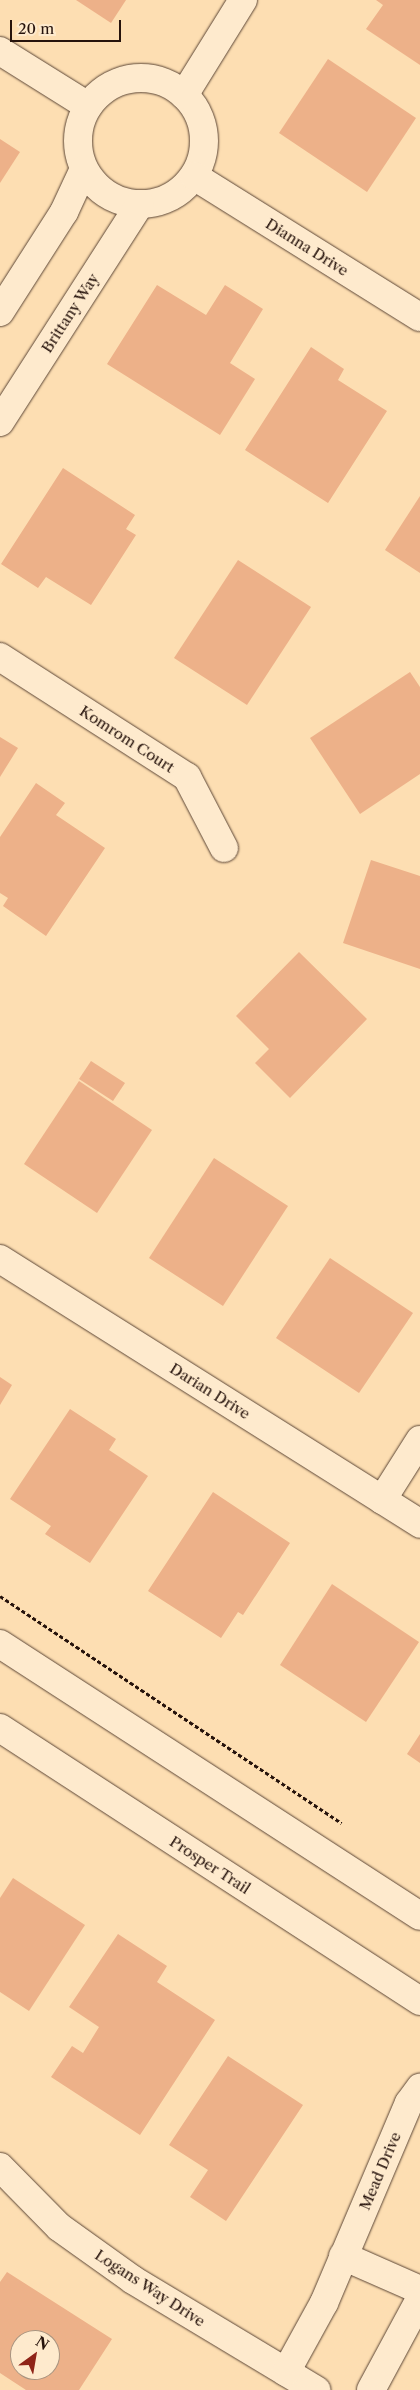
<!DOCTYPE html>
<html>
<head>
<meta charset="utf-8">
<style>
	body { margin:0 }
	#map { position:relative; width:420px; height:2390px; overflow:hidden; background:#fddeb2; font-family:"Libre Caslon Text",serif }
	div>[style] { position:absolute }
	.building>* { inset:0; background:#edb189 }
	.path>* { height:3px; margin-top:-1.5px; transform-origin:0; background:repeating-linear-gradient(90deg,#26130c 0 4px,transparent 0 6.5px) }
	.roads { filter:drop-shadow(0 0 1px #5c4636) drop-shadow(0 0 1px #5c4636) }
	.minor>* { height:28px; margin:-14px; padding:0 14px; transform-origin:14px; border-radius:14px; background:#feeacd }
	.minor>.ring { margin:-14px; padding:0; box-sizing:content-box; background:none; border:28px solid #feeacd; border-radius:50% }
	.secondary>* { height:28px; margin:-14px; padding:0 14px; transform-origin:14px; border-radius:14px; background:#feeacd }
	span { translate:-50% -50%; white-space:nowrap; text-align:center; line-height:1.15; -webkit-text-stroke:4px #feeacd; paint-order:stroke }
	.street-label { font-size:15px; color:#26130c }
	.north { position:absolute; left:10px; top:2330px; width:50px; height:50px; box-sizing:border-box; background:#feeacd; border:1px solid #a89480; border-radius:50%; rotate:32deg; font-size:14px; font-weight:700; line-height:20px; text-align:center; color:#26130c }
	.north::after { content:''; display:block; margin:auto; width:18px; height:22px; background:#8f2418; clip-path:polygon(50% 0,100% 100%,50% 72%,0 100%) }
	.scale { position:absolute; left:10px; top:20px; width:111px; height:22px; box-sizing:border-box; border:2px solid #26130c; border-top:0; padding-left:6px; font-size:15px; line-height:18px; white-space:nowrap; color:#26130c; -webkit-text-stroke:4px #feeacd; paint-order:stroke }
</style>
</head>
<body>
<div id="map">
	<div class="building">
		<i style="clip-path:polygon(76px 0,126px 0,111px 23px)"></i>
		<i style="clip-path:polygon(376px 0,420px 0,420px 65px,366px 29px,383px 5px)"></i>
		<i style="clip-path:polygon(328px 59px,416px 118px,367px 192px,279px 133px)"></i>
		<i style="clip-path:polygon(0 139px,20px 152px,0 183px)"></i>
		<i style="clip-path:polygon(157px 285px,206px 315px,225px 285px,263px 309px,230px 363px,255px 379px,220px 435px,107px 364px)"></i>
		<i style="clip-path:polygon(311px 347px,344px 369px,338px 380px,387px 411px,328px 503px,245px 450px)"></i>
		<i style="clip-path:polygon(63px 468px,135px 515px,126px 529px,136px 535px,91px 605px,46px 577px,38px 588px,1px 564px)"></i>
		<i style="clip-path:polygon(420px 496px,420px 573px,385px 550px)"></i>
		<i style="clip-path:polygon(238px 560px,311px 607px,247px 705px,174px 658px)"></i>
		<i style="clip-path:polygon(410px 672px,420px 687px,420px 774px,360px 814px,310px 738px)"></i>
		<i style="clip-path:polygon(0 737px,18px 748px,0 777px)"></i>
		<i style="clip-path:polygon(36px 783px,65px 803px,56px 815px,105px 848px,46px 936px,3px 906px,8px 898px,0 893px,0 837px)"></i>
		<i style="clip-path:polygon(371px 860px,420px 876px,420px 969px,343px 943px)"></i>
		<i style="clip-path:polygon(299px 952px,367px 1019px,290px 1098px,255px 1063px,269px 1049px,236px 1016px)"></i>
		<i style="clip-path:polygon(91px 1061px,125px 1083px,113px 1101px,79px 1079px)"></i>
		<i style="clip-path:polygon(79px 1081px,152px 1130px,97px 1213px,24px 1164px)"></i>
		<i style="clip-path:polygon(214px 1158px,288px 1206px,223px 1306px,149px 1258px)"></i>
		<i style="clip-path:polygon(330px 1258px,413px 1313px,359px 1393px,276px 1338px)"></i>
		<i style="clip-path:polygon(0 1377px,12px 1385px,0 1405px)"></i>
		<i style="clip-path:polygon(70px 1409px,116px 1439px,109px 1450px,148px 1476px,90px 1563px,45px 1534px,51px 1526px,10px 1499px)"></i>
		<i style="clip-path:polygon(213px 1492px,290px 1543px,243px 1615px,238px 1612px,221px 1638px,148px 1591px)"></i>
		<i style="clip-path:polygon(332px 1584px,419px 1642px,366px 1722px,280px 1665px)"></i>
		<i style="clip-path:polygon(420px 1734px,420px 1763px,407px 1754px)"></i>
		<i style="clip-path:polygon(13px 1878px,85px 1925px,29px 2011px,0 1992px,0 1898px)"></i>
		<i style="clip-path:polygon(118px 1934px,167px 1966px,157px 1982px,215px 2020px,140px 2135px,51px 2077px,72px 2046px,83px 2053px,99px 2027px,69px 2007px)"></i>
		<i style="clip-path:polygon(228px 2056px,303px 2105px,226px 2221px,190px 2197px,208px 2170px,169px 2145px)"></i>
		<i style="clip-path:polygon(evenodd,7px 2272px,112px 2339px,79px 2390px,26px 2390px,0 2373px,0 2282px,7px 2272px,20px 2340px,50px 2340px,50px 2370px,20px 2370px,20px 2340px)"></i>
	</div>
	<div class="path">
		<i style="left:0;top:1596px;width:410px;rotate:33.6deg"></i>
	</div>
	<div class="roads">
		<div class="minor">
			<i style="left:0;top:51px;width:104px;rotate:32deg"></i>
			<i class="ring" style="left:78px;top:78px;width:98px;height:98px"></i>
			<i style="left:184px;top:95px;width:112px;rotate:-58.2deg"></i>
			<i style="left:194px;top:176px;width:266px;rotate:32deg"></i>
			<i style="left:0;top:312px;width:119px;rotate:-57.4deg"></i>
			<i style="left:64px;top:212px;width:47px;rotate:-65.1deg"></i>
			<i style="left:0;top:422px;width:259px;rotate:-57.3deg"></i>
			<i style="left:0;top:657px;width:222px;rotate:32.7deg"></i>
			<i style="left:187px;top:777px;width:80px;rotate:62.5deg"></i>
			<i style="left:0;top:1259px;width:497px;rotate:32.2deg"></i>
			<i style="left:382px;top:1500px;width:71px;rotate:-57.7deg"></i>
			<i style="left:0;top:2167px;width:84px;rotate:45.5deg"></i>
			<i style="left:59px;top:2227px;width:91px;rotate:35.6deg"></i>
			<i style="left:133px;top:2280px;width:214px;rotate:31deg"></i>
			<i style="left:343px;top:2256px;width:84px;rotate:23.8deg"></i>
			<i style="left:286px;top:2372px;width:79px;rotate:-61.2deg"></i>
			<i style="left:324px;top:2303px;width:217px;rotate:-67deg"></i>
			<i style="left:409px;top:2103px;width:19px;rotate:-54deg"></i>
			<i style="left:371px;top:2390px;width:103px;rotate:-61.7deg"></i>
		</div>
		<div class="secondary">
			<i style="left:0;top:1644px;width:500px;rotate:32.93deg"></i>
			<i style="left:0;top:1728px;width:501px;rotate:33.02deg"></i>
		</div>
	</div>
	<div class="street-label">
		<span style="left:307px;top:247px;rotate:32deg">Dianna Drive</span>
		<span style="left:70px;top:313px;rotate:-57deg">Brittany Way</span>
		<span style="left:127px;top:739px;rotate:33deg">Komrom Court</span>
		<span style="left:210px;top:1391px;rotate:32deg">Darian Drive</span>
		<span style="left:210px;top:1865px;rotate:33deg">Prosper Trail</span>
		<span style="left:380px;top:2171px;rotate:-67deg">Mead Drive</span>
		<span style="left:150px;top:2288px;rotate:33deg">Logans Way Drive</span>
	</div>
	<div class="north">N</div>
	<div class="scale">20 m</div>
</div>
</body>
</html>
